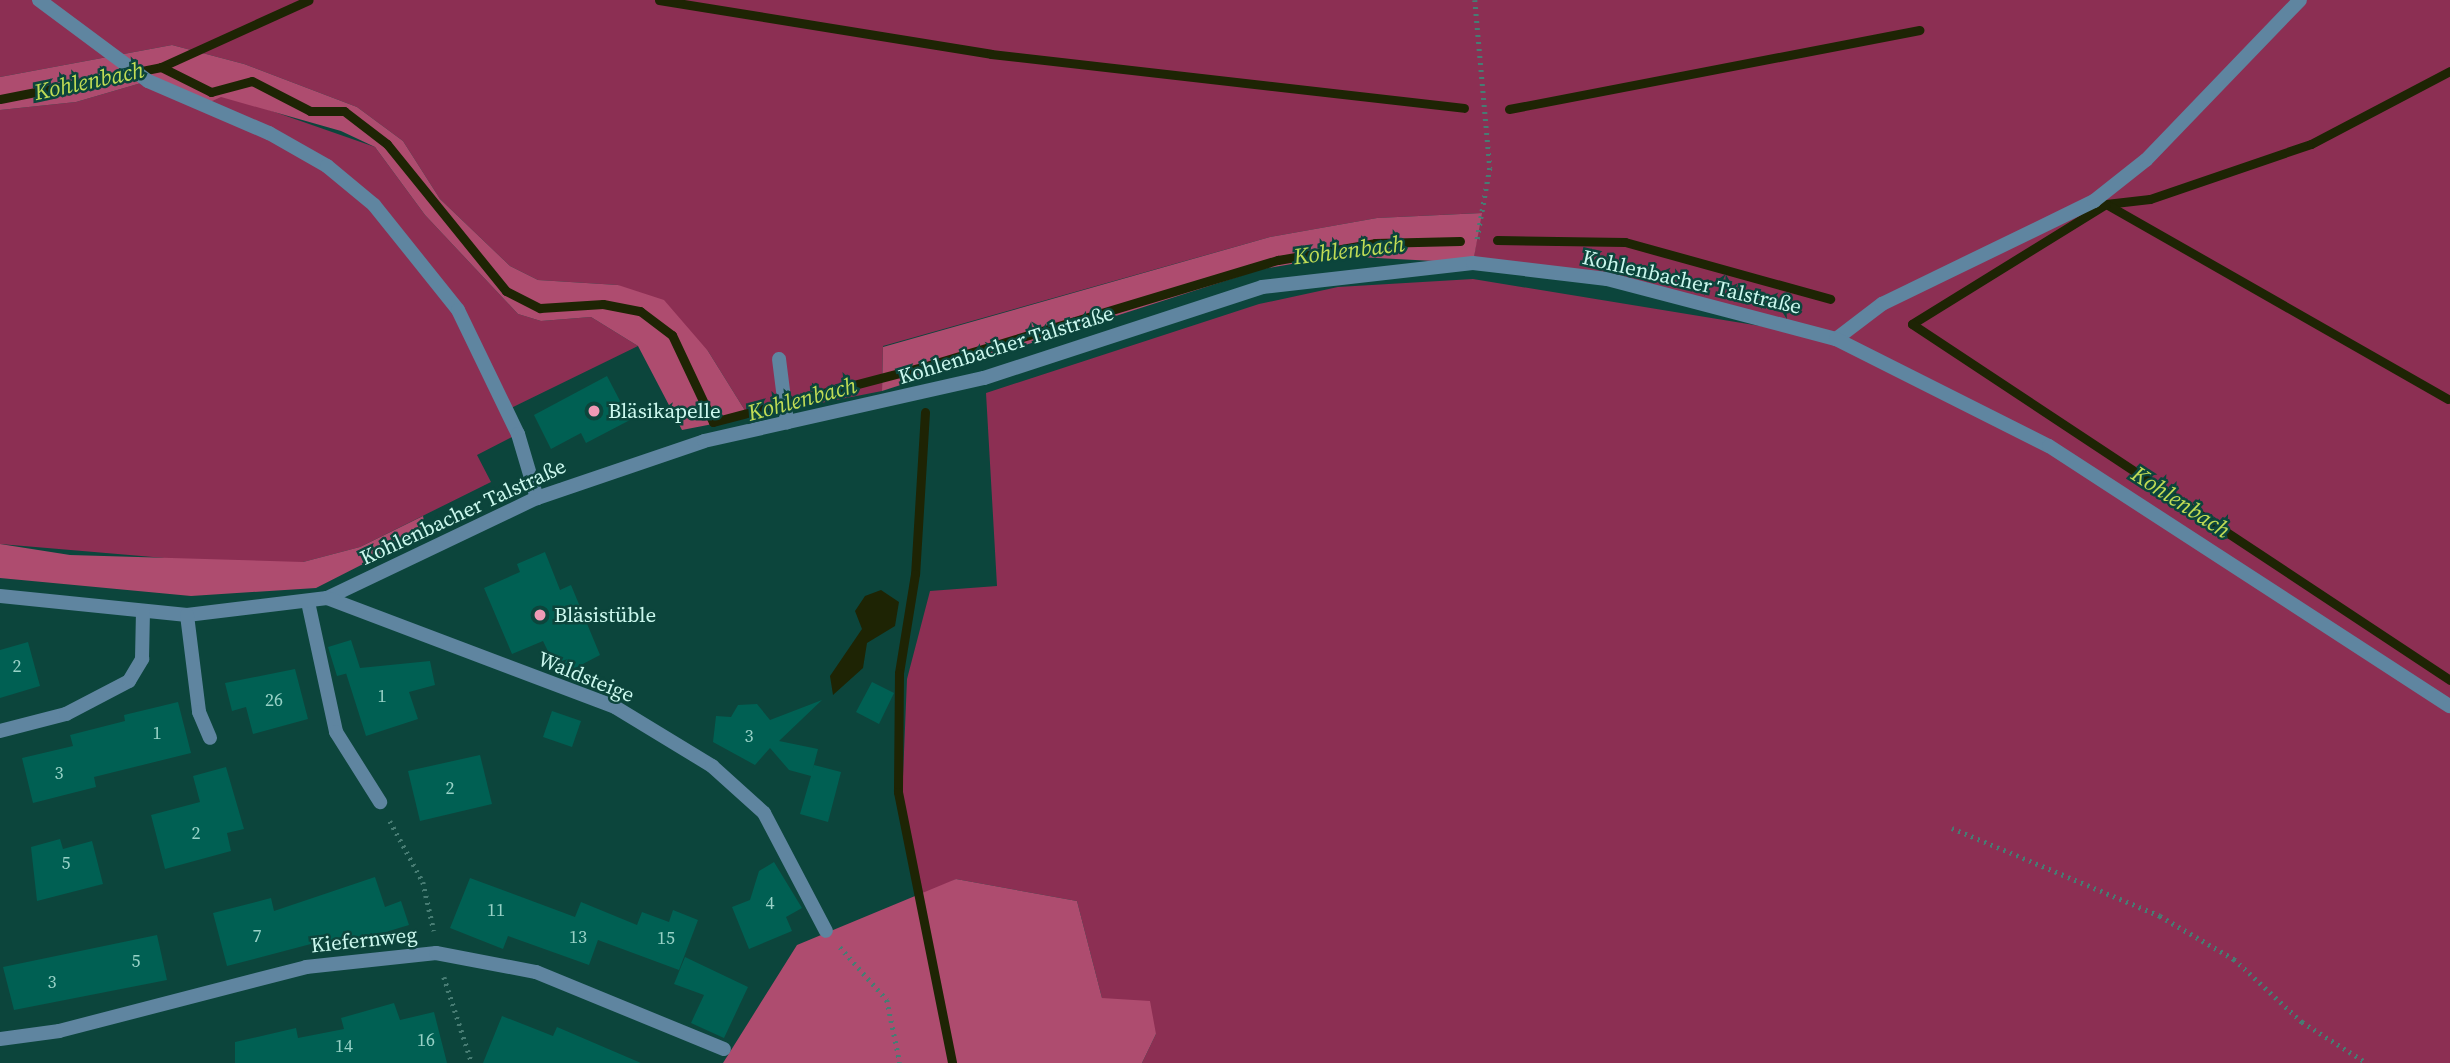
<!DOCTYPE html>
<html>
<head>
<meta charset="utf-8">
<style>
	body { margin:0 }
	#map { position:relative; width:2450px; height:1063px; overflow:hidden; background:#0c453c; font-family:"Source Serif 4",serif }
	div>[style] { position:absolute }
	.green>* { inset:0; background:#8c2f53 }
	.forest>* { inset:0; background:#ae4c6f }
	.water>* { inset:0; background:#1e2404 }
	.stream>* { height:9px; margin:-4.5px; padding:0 4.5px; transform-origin:4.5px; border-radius:4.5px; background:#1e2404 }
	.building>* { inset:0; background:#006053 }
	.path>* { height:4.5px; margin-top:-2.25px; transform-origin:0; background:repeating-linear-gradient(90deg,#477c73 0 2px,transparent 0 7px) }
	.lane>* { height:14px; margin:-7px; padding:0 7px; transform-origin:7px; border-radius:7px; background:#5f85a0 }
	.street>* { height:14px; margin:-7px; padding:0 7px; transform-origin:7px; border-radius:7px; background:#5f85a0 }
	.dots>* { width:19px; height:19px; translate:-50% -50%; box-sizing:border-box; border:4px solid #0c453c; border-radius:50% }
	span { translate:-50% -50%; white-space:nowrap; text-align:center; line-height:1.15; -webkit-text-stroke:5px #0c453c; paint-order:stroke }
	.number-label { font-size:18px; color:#98d2c7 }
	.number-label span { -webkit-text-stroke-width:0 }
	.street-label { font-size:21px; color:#cbf8ee }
	.poi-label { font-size:21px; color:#cbf8ee }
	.left { translate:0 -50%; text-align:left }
	.water-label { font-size:23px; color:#c0dc55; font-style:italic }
</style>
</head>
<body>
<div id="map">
	<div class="green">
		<i style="clip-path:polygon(0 0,2450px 0,2450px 1063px,1142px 1063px,1156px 1034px,1102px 998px,1077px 901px,956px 879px,923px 898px,901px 825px,907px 679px,930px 591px,997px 586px,986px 393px,1259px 304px,1338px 287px,1473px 279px,1821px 336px,1607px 279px,1473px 263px,1481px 213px,1377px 218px,1270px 237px,883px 346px,882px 391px,749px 417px,708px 351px,618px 285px,538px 280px,510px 266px,440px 199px,403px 141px,357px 107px,244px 64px,172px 45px,0 77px)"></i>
		<i style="clip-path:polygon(148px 81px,199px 107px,221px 96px,246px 102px,375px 147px,425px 215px,518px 314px,541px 321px,591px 317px,638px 346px,507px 410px,518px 434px,477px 455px,491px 482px,360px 547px,303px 562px,247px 565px,0 544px,0 110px,76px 102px)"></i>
	</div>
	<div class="forest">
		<i style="clip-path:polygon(172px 45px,244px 64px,357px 107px,403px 141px,440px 199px,510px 266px,538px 280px,618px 285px,664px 300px,708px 351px,749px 417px,682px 430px,638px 346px,591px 317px,541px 321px,518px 314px,425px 215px,375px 147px,341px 131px,221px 97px,199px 107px,148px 81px,76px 102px,0 110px,0 77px)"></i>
		<i style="clip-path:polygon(1482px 213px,1473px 263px,1338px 256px,1262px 269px,882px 391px,883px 347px,1270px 237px,1377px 218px)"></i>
		<i style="clip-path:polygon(423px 516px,426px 532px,316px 588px,191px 596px,0 578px,0 544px,70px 555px,303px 562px,360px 547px)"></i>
		<i style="clip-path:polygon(956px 879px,1077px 901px,1102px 998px,1150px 1001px,1156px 1034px,1142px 1063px,723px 1063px,797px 945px)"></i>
	</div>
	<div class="water">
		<i style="clip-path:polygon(881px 590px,899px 602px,895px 626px,867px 643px,863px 668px,833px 695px,830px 676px,862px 629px,855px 611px,865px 596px)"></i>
	</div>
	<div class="stream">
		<i style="left:659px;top:0;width:336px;rotate:9.2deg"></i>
		<i style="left:991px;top:54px;width:476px;rotate:6.5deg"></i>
		<i style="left:161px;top:67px;width:162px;rotate:-24.4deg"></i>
		<i style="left:0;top:99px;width:164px;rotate:-11.2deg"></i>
		<i style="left:161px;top:67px;width:56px;rotate:26.6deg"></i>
		<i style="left:211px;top:92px;width:42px;rotate:-15deg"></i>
		<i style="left:252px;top:81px;width:65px;rotate:27.3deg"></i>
		<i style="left:310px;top:111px;width:34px"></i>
		<i style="left:344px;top:111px;width:54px;rotate:37.5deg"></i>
		<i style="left:387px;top:144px;width:189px;rotate:51deg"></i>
		<i style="left:506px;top:291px;width:38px;rotate:27deg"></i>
		<i style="left:540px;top:308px;width:63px;rotate:-3.6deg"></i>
		<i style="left:603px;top:304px;width:38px;rotate:11deg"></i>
		<i style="left:640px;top:311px;width:40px;rotate:37deg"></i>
		<i style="left:672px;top:335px;width:96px;rotate:64.8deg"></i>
		<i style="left:713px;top:422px;width:217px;rotate:-14.7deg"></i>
		<i style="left:923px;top:367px;width:371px;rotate:-16.8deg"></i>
		<i style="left:1278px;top:260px;width:98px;rotate:-9.9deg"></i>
		<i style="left:1375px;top:243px;width:85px;rotate:-1.3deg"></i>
		<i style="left:1509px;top:109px;width:418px;rotate:-10.9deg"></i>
		<i style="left:2106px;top:204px;width:44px;rotate:-6.5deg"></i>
		<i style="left:2150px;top:199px;width:170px;rotate:-18.9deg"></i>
		<i style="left:2311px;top:144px;width:157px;rotate:-27.7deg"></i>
		<i style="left:1497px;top:240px;width:128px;rotate:0.9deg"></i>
		<i style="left:1625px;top:242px;width:213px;rotate:15.5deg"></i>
		<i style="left:2448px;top:399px;width:394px;rotate:-150.3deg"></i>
		<i style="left:2106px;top:204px;width:228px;rotate:148.3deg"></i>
		<i style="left:1912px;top:324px;width:645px;rotate:33.49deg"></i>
		<i style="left:925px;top:412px;width:162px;rotate:93.5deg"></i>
		<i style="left:915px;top:574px;width:100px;rotate:99.2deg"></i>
		<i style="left:899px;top:673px;width:119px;rotate:90.5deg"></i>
		<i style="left:898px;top:792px;width:276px;rotate:78.7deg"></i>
	</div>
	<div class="building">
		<i style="clip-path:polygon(607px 376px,630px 420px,586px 443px,581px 433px,551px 449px,534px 415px)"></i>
		<i style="clip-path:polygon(545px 552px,560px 590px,571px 585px,600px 655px,560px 676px,543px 641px,512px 654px,484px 588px,520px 572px,517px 564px)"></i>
		<i style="clip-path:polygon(351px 640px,360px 668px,430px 661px,435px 685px,409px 692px,418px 719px,366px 736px,346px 673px,352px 672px,337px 676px,328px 647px)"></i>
		<i style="clip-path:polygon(28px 642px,40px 686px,0 698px,0 650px)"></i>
		<i style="clip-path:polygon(295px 669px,308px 719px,253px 734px,246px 707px,232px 711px,225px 683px)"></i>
		<i style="clip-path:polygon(872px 682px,894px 693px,879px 724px,856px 712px)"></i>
		<i style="clip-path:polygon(822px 700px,779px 741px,818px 749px,812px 772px,814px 765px,841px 772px,828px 822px,800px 814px,811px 776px,789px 770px,770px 748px,755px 765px,713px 742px,716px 716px,731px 717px,738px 705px,757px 704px,770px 720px)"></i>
		<i style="clip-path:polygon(178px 702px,191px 753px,94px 777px,96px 787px,33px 803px,22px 758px,73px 746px,70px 735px,125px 721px,124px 715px)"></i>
		<i style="clip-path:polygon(552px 711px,581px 721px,572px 747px,543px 737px)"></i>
		<i style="clip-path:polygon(480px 755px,492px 804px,420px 821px,408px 771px)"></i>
		<i style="clip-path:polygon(226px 767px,244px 829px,227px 833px,231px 851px,165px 869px,151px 815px,200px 802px,193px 776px)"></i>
		<i style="clip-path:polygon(60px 839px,63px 849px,92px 841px,103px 884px,37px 901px,31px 847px)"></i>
		<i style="clip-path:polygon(774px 862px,802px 908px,786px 917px,792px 931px,749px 949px,732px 907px,750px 900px,759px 871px)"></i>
		<i style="clip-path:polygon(375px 877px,385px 907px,401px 901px,409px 925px,329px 949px,326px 940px,227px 966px,213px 913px,271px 898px,274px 911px)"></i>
		<i style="clip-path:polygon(470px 878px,575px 917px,581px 902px,637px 925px,642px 912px,669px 922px,673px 910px,698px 920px,679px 970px,598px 940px,589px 965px,508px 936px,503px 949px,450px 928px)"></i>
		<i style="clip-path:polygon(157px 935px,167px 980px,14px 1010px,3px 967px)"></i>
		<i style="clip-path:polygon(685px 957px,748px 987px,724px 1038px,691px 1023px,704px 995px,674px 984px)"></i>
		<i style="clip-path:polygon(394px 1003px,400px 1020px,434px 1012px,447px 1063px,235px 1063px,235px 1042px,296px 1028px,298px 1038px,344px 1029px,341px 1018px)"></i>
		<i style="clip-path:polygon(502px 1016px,553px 1036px,557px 1027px,641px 1063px,483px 1063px)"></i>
	</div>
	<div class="path">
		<i style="left:1475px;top:0;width:169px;rotate:84.9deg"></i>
		<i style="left:1490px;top:168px;width:74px;rotate:100.1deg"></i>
		<i style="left:390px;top:821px;width:69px;rotate:61.6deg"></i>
		<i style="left:423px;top:882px;width:50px;rotate:77.3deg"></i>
		<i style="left:1952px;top:828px;width:226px;rotate:22.9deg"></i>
		<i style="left:2160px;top:916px;width:86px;rotate:30.2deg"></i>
		<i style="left:2234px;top:959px;width:93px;rotate:42.8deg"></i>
		<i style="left:2302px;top:1022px;width:77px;rotate:32.2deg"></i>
		<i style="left:840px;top:947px;width:71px;rotate:48.4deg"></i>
		<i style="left:887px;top:1000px;width:64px;rotate:78.3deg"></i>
		<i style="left:444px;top:977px;width:90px;rotate:72deg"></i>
	</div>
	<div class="lane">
		<i style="left:39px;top:0;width:136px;rotate:36.6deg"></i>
		<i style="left:148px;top:81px;width:132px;rotate:23.3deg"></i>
		<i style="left:269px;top:133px;width:67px;rotate:29.6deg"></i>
		<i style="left:327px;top:166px;width:61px;rotate:39.7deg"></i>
		<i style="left:374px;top:205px;width:134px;rotate:51.3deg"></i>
		<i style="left:458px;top:310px;width:138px;rotate:64.2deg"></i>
		<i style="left:518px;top:434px;width:67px;rotate:73.5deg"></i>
		<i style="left:779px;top:359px;width:64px;rotate:82.8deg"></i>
		<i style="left:308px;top:602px;width:133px;rotate:77.8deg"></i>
		<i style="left:336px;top:732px;width:83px;rotate:57.8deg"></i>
	</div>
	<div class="street">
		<i style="left:1836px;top:339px;width:58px;rotate:-37.3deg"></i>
		<i style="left:1882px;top:304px;width:236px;rotate:-25.9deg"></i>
		<i style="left:2094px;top:201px;width:66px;rotate:-38.3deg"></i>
		<i style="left:2146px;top:160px;width:222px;rotate:-46.1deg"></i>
		<i style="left:0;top:596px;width:188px;rotate:5.8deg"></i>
		<i style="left:187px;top:615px;width:141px;rotate:-6.9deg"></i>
		<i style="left:327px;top:598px;width:233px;rotate:-25.5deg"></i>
		<i style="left:537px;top:498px;width:176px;rotate:-18.8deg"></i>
		<i style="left:704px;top:441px;width:287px;rotate:-12.7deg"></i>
		<i style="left:984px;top:378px;width:293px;rotate:-18.1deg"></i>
		<i style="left:1262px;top:287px;width:212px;rotate:-6.5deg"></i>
		<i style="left:1473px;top:263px;width:135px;rotate:6.8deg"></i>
		<i style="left:1607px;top:279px;width:237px;rotate:14.7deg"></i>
		<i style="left:1836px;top:339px;width:238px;rotate:26.7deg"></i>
		<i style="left:2049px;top:446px;width:478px;rotate:33deg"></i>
		<i style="left:327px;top:598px;width:308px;rotate:20.7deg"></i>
		<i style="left:615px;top:707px;width:114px;rotate:31.3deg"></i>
		<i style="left:712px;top:766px;width:70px;rotate:42.1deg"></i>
		<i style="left:764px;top:813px;width:133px;rotate:62.3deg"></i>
		<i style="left:187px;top:615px;width:98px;rotate:82.9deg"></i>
		<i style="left:199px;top:712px;width:28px;rotate:67deg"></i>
		<i style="left:0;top:731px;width:68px;rotate:-14.4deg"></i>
		<i style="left:66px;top:714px;width:71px;rotate:-27.6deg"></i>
		<i style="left:129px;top:681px;width:26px;rotate:-59deg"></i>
		<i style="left:142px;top:659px;width:48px;rotate:-88.8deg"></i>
		<i style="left:0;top:1039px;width:60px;rotate:-7.7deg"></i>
		<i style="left:59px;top:1031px;width:255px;rotate:-14.5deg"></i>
		<i style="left:306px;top:967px;width:131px;rotate:-6.1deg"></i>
		<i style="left:436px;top:953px;width:102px;rotate:10.8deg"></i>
		<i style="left:536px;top:972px;width:203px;rotate:22.3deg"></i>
	</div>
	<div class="dots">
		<i style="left:594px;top:411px;background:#f09ab5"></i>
		<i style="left:540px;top:615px;background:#f09ab5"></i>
	</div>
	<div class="number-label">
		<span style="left:17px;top:666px">2</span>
		<span style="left:382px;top:696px">1</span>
		<span style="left:274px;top:700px">26</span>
		<span style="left:157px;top:733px">1</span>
		<span style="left:749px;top:736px">3</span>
		<span style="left:59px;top:773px">3</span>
		<span style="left:450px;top:788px">2</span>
		<span style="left:196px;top:833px">2</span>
		<span style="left:66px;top:863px">5</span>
		<span style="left:770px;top:903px">4</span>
		<span style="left:496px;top:910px">11</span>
		<span style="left:257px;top:936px">7</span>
		<span style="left:578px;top:937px">13</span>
		<span style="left:666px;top:938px">15</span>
		<span style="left:136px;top:961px">5</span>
		<span style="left:52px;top:982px">3</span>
		<span style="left:426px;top:1040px">16</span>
		<span style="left:344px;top:1046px">14</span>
	</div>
	<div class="street-label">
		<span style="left:1692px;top:282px;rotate:13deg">Kohlenbacher Talstraße</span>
		<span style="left:1006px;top:345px;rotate:-17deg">Kohlenbacher Talstraße</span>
		<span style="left:463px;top:512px;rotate:-25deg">Kohlenbacher Talstraße</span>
		<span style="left:586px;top:677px;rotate:22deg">Waldsteige</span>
		<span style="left:364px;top:940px;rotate:-6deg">Kiefernweg</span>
	</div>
	<div class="poi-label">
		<span class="left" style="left:608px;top:411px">Bläsikapelle</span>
		<span class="left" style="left:554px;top:615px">Bläsistüble</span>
	</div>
	<div class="water-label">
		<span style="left:89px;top:81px;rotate:-12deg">Kohlenbach</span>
		<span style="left:1349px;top:250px;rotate:-7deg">Kohlenbach</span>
		<span style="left:802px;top:399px;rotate:-15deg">Kohlenbach</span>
		<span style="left:2181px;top:502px;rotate:33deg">Kohlenbach</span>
	</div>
</div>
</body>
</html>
